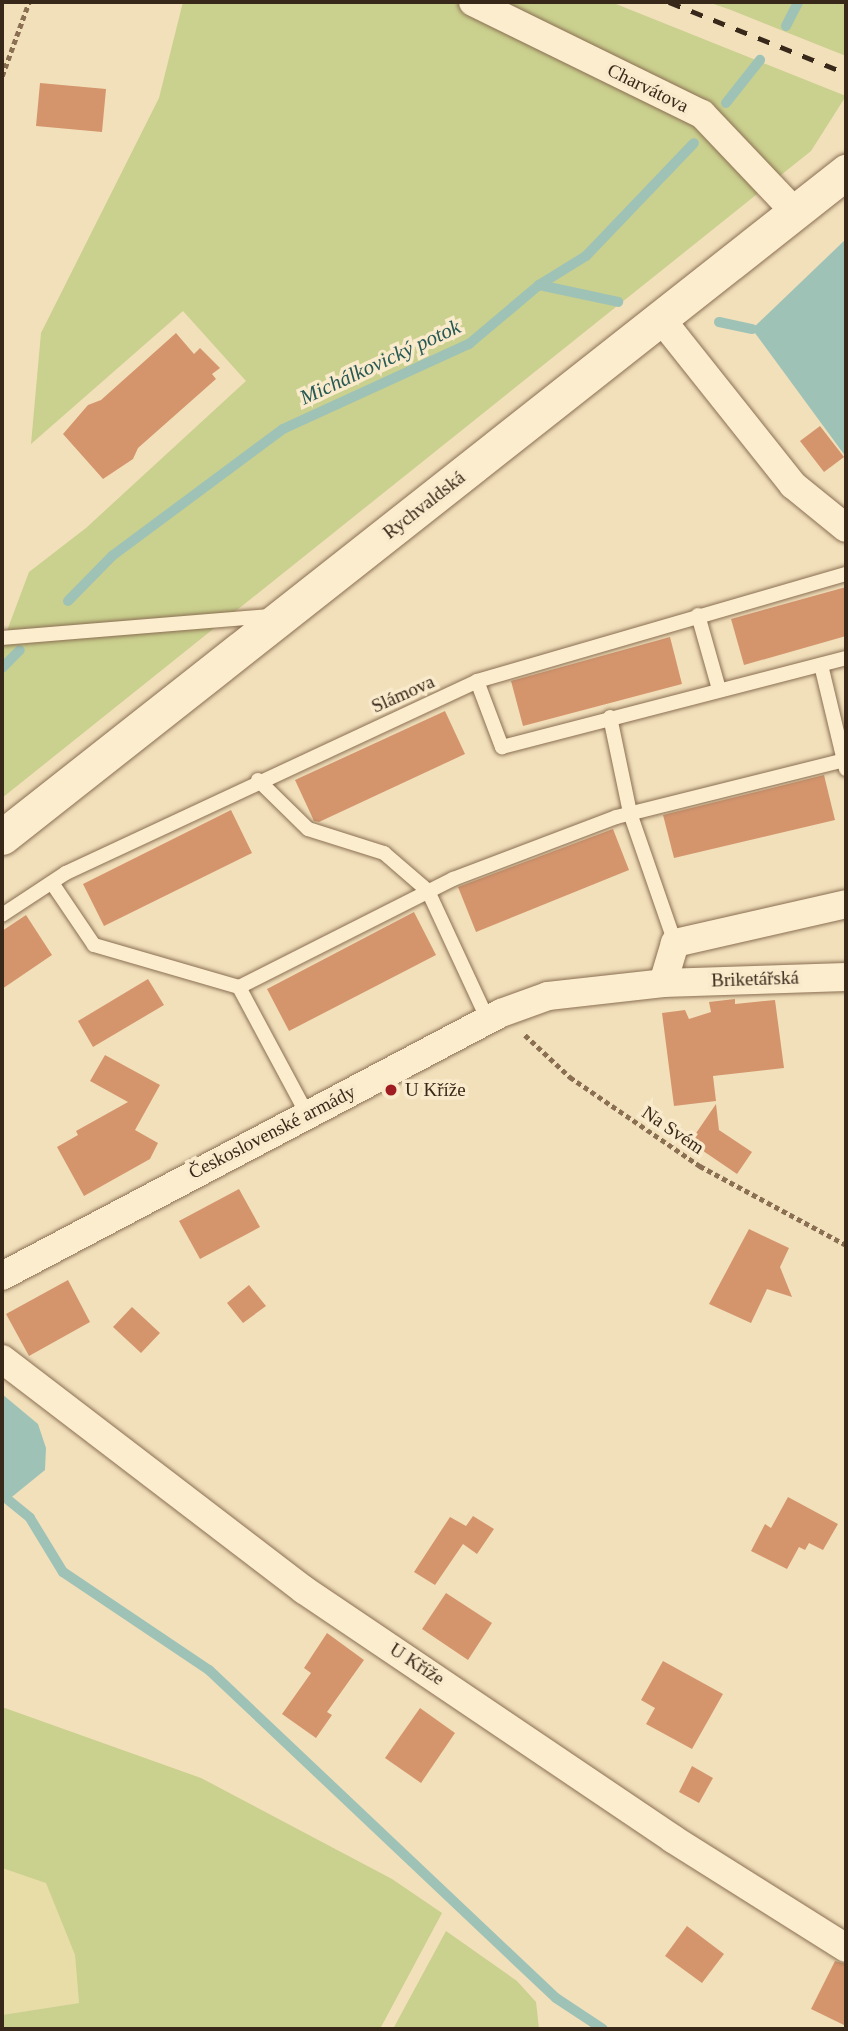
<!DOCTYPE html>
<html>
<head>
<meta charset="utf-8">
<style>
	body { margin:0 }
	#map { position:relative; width:848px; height:2031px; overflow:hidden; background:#f2e0bb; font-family:Georgia,serif }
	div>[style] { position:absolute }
	.farmland>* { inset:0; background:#e8dca7 }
	.green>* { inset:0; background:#cad08e }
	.water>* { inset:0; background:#9fc2b7 }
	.stream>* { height:10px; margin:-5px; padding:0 5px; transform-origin:5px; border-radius:5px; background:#9fc2b7 }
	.building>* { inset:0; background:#d4956d }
	.path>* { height:4.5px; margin-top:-2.25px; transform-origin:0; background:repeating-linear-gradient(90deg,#8a6f53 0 5px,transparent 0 8.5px) }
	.roads { filter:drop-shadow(0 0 2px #8a6f53) drop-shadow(0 0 2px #8a6f53) }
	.service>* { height:14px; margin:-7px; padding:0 7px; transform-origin:7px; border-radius:7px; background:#fcedce }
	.minor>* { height:28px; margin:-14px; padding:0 14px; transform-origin:14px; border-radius:14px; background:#fcedce }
	.tertiary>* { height:35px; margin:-17.5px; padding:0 17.5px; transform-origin:17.5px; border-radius:17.5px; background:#fcedce }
	.rail>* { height:5px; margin-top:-2.5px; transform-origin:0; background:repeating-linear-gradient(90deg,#38281a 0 12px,transparent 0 24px) }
	.dots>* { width:19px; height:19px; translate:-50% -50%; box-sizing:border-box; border:4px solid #f9eacb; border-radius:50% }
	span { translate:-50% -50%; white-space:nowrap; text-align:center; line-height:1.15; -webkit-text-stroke:7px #f9eacb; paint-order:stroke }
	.street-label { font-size:19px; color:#38281a }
	.poi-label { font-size:19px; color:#38281a }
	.left { translate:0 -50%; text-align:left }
	.water-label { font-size:21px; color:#275955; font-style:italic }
	.frame { position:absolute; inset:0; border:4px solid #38281a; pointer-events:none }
</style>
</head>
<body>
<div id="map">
	<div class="farmland">
		<i style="clip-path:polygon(2px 1868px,46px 1882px,75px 1955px,79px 2003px,2px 2015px)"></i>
	</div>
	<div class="green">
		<i style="clip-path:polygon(183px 2px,611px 2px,846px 96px,811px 151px,2px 798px,2px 644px,29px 572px,86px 528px,246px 381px,183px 311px,31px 444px,41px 333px,159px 98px)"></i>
		<i style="clip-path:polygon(708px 2px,846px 2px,846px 56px,731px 10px)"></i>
		<i style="clip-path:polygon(2px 1707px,201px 1778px,392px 1879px,442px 1913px,380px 2029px,2px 2029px,2px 2015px,79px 2003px,75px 1955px,46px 1883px,2px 1868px)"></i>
		<i style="clip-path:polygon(446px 1931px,517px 1981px,536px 2002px,539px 2029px,393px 2029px)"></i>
	</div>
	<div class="water">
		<i style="clip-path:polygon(846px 239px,846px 457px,752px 329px)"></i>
		<i style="clip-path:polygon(2px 1394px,38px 1424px,46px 1448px,45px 1470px,2px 1505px)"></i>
	</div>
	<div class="stream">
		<i style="left:786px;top:26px;width:27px;rotate:-63deg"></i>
		<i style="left:726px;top:103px;width:55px;rotate:-51.7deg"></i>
		<i style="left:539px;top:285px;width:81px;rotate:12.1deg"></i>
		<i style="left:719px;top:322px;width:34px;rotate:12deg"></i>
		<i style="left:68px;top:601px;width:63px;rotate:-45.6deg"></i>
		<i style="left:112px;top:556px;width:213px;rotate:-36.6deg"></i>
		<i style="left:283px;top:429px;width:205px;rotate:-24.6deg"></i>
		<i style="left:469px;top:344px;width:92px;rotate:-40.1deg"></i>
		<i style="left:539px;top:285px;width:55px;rotate:-31.7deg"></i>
		<i style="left:586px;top:256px;width:156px;rotate:-46.3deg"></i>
		<i style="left:2px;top:668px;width:25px;rotate:-45deg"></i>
		<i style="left:2px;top:1495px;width:36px;rotate:39deg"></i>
		<i style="left:30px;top:1518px;width:63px;rotate:58.6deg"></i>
		<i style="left:63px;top:1572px;width:176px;rotate:33.9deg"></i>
		<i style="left:209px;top:1670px;width:477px;rotate:43.4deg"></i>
		<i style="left:556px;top:1998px;width:56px;rotate:33.4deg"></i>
	</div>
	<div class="building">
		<i style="clip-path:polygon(40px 83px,106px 89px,102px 132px,36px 126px)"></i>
		<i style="clip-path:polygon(176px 333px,194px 354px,200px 348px,220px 368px,212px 374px,216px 379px,138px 448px,133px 459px,103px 479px,63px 434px,88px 405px,101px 400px)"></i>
		<i style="clip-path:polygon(820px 426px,844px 457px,824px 472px,800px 441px)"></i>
		<i style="clip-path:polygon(846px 587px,846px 636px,744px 665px,731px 619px)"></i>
		<i style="clip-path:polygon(670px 637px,682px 684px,523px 726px,511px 681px)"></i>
		<i style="clip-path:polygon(445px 711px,465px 754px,319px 822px,314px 821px,295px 780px)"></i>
		<i style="clip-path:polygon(824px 775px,835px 820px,674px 858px,663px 815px)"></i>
		<i style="clip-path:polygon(231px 810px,252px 853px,104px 926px,83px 884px)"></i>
		<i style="clip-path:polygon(613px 829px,629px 870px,476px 932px,458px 887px)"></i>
		<i style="clip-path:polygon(414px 912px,436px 955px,289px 1031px,267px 989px)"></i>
		<i style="clip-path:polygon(26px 915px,52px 955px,2px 989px,2px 931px)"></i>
		<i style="clip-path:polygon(148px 979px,164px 1005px,93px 1047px,78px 1021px)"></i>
		<i style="clip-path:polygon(735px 999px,735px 1004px,775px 1000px,784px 1068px,713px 1076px,716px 1101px,674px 1106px,662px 1013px,685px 1010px,689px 1019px,711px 1012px,709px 1002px)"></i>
		<i style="clip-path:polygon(105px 1055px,160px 1085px,135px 1130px,158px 1143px,150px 1159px,84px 1196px,57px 1147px,78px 1135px,76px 1131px,128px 1102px,90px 1081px)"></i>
		<i style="clip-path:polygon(716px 1104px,719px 1130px,752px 1152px,737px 1174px,690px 1142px)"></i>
		<i style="clip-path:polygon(239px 1189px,260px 1227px,200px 1259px,179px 1221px)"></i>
		<i style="clip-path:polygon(749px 1229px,789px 1248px,780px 1267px,792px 1297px,767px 1289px,751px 1323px,709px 1304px)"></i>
		<i style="clip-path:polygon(68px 1280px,90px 1322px,29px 1356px,6px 1314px)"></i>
		<i style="clip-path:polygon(249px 1285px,266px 1306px,243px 1323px,227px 1303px)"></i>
		<i style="clip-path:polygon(132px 1307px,160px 1333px,141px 1353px,113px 1327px)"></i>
		<i style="clip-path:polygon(788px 1497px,838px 1524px,823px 1550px,809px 1543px,805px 1550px,799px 1547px,787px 1569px,751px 1551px,765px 1524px,771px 1528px)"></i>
		<i style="clip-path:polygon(473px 1516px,494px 1529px,477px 1554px,463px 1544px,435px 1585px,414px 1572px,450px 1517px,466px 1526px)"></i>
		<i style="clip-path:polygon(446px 1593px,492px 1623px,468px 1660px,422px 1629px)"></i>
		<i style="clip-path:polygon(327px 1633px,364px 1660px,327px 1712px,332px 1715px,316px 1738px,282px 1714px,311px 1673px,304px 1668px)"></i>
		<i style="clip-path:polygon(663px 1661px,723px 1694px,692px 1749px,646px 1724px,655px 1708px,641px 1700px)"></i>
		<i style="clip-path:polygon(420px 1708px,455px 1733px,421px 1783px,385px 1758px)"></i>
		<i style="clip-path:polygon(692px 1766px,713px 1778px,699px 1803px,679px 1792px)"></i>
		<i style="clip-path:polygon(687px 1926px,724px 1954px,702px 1983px,665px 1956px)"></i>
		<i style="clip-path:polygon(835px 1961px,846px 1964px,846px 2026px,811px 2009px)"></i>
	</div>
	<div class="path">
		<i style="left:2px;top:76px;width:79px;rotate:-70deg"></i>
		<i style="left:525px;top:1035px;width:62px;rotate:43deg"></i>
		<i style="left:570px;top:1077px;width:158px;rotate:34.4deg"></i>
		<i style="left:700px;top:1166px;width:166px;rotate:28.4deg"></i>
	</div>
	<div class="roads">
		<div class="service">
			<i style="left:698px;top:615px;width:77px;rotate:74.2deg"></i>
			<i style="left:2px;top:638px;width:271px;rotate:-4.7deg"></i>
			<i style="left:821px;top:665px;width:107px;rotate:76.5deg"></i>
			<i style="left:477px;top:681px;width:71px;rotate:69.3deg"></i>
			<i style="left:502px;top:747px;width:355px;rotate:-14.5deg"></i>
			<i style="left:610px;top:717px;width:98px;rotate:78.2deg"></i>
			<i style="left:630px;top:813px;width:138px;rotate:70.9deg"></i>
			<i style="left:258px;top:780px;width:70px;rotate:44.4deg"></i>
			<i style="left:308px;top:829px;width:80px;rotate:17.5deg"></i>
			<i style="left:384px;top:853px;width:58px;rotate:40.8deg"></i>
			<i style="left:428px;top:891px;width:142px;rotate:65.1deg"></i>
			<i style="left:52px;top:883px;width:75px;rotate:55.9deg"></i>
			<i style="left:94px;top:945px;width:151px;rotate:16.2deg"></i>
			<i style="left:2px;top:915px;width:77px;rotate:-33.3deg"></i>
			<i style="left:66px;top:873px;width:454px;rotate:-25deg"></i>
			<i style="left:477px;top:681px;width:384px;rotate:-16.2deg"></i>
			<i style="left:307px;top:1114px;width:144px;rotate:-118.2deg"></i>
			<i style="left:239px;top:987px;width:240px;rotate:-26.8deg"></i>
			<i style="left:453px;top:879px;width:174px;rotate:-20.8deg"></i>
			<i style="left:616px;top:817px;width:235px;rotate:-14deg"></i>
		</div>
		<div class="minor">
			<i style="left:473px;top:2px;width:255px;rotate:26.1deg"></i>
			<i style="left:702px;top:114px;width:135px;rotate:46.5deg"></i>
			<i style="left:661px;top:319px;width:212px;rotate:51.5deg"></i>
			<i style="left:793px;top:485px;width:68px;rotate:39.1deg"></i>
			<i style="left:663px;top:983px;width:42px;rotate:-73.3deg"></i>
			<i style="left:675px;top:943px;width:175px;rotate:-12.8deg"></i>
			<i style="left:2px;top:1276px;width:564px;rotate:-27.79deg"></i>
			<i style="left:501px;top:1013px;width:50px;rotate:-19.9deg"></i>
			<i style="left:548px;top:996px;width:116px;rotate:-6.4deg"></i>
			<i style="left:663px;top:983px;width:183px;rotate:-1.9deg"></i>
			<i style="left:2px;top:1359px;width:380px;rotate:37.4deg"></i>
			<i style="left:304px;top:1590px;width:445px;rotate:34deg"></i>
			<i style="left:673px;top:1839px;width:204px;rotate:32.2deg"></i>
		</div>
		<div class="tertiary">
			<i style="left:2px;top:837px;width:1075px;rotate:-38.24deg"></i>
		</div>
	</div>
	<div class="rail">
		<i style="left:669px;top:2px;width:191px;rotate:21.9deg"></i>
	</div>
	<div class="dots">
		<i style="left:391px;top:1090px;background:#9f1d22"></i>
	</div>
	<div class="street-label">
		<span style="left:648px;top:88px;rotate:26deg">Charvátova</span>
		<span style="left:424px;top:505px;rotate:-38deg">Rychvaldská</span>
		<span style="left:403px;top:694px;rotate:-24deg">Slámova</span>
		<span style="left:755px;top:979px;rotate:-2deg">Briketářská</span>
		<span style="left:673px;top:1130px;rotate:34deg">Na Svém</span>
		<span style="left:272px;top:1132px;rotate:-27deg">Československé armády</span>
		<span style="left:417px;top:1664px;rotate:33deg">U Kříže</span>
	</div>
	<div class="poi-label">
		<span class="left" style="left:405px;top:1090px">U Kříže</span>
	</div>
	<div class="water-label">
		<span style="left:380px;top:362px;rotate:-25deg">Michálkovický potok</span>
	</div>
	<div class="frame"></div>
</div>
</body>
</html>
